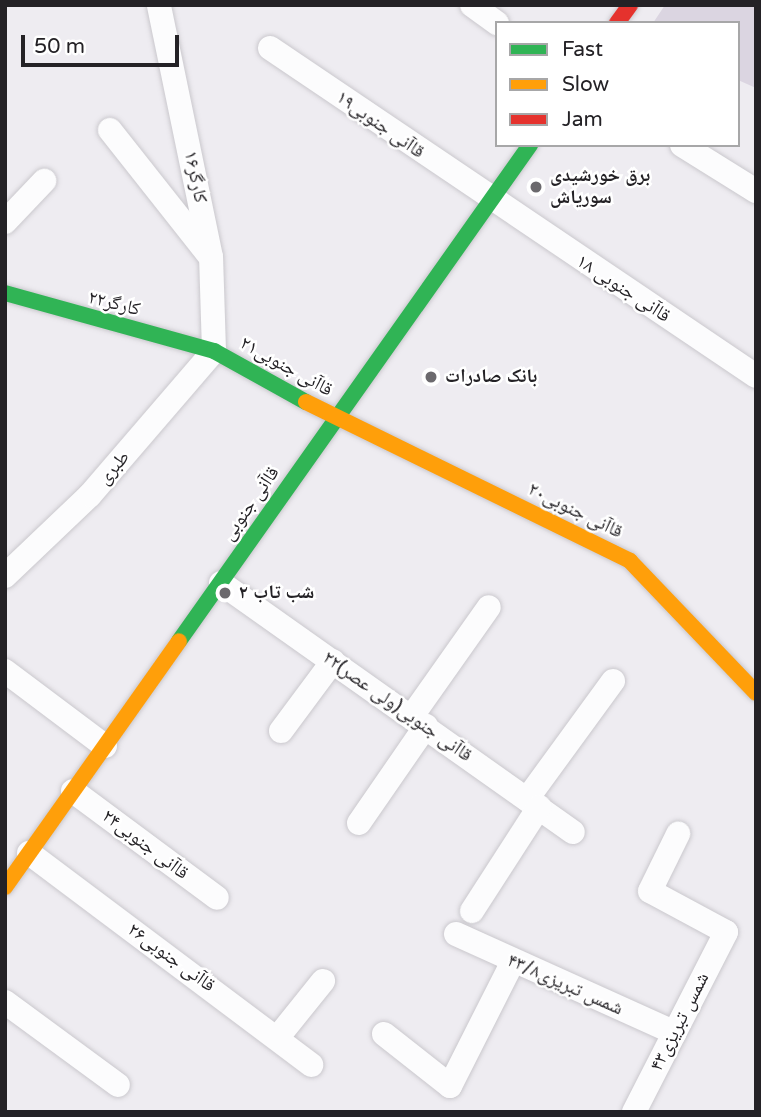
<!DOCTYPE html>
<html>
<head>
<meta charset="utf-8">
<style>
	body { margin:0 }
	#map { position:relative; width:761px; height:1117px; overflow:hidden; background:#eeecf1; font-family:"Varela Round","Noto Naskh Arabic",sans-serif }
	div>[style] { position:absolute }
	.building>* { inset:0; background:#dbd5e1 }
	.roads { filter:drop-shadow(0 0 2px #cac8cd) drop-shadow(0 0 2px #cac8cd) }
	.street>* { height:24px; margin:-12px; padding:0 12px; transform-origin:12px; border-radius:12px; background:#fcfcfd }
	.fast>* { height:16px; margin:-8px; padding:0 8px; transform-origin:8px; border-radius:8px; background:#30b455 }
	.slow>* { height:16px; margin:-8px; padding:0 8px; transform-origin:8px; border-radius:8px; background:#ff9f0a }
	.jam>* { height:16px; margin:-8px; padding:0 8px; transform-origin:8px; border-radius:8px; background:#e5322d }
	.dots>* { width:19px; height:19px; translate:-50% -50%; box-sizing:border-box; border:4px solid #fff; border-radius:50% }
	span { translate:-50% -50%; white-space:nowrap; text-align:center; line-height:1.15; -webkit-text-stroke:5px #fff; paint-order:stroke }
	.street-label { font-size:19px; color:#242226 }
	.poi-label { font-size:19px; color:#242226; font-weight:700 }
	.left { translate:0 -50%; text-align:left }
	.frame { position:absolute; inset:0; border:7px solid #242226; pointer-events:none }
	.legend { position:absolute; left:495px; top:21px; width:245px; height:126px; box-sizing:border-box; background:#fff; border:2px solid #a7a7a8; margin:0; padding:9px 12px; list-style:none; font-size:21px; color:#242226 }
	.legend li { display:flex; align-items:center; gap:14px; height:35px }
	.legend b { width:35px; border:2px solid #a7a7a8 }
	.scale { position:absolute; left:21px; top:35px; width:158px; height:32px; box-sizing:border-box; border:4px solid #242226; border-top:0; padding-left:9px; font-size:21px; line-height:24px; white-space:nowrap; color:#242226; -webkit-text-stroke:5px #fff; paint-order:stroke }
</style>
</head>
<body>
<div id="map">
	<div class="building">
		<i style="clip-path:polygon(665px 5px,756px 5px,756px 88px,738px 80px,738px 23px,653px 23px)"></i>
	</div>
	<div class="roads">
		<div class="street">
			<i style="left:472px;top:5px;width:31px;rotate:36deg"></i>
			<i style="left:270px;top:48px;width:586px;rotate:34.02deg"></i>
			<i style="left:110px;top:130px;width:158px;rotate:51.7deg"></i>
			<i style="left:682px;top:145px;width:87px;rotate:31.9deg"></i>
			<i style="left:5px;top:222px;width:57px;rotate:-46.4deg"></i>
			<i style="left:5px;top:576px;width:117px;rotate:-43.6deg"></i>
			<i style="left:90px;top:495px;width:190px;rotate:-49.3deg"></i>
			<i style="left:214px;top:351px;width:94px;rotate:-91.8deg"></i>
			<i style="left:211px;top:257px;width:257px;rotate:-101.7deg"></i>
			<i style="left:221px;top:583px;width:431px;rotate:35.3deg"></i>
			<i style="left:5px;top:671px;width:125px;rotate:36.9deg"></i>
			<i style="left:412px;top:716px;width:133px;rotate:-54.8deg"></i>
			<i style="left:281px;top:731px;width:87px;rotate:-53.4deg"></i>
			<i style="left:73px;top:791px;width:179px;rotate:36.6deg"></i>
			<i style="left:527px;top:799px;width:146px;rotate:-53.9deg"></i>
			<i style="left:359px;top:823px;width:118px;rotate:-55.4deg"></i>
			<i style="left:29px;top:853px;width:353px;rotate:36.9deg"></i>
			<i style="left:472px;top:911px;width:124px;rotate:-57.2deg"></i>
			<i style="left:456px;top:934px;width:240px;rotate:24.3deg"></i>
			<i style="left:5px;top:1002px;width:140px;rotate:36.3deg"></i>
			<i style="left:384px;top:1034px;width:84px;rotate:38.2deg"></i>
			<i style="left:450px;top:1086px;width:138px;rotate:-63.2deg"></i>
			<i style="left:278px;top:1037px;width:72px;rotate:-51.2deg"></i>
			<i style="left:634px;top:1112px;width:202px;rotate:-62.9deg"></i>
			<i style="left:726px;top:932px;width:86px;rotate:-151.7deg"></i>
			<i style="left:650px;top:891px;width:64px;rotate:-63.8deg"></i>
		</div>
		<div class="fast">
			<i style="left:5px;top:293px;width:217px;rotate:15.5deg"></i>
			<i style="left:214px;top:351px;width:105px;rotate:29deg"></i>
			<i style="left:179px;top:641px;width:608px;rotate:-54.71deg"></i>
		</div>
		<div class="slow">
			<i style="left:306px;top:402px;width:361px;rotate:26.1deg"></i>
			<i style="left:630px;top:561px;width:182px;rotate:46.3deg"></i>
			<i style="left:5px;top:887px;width:301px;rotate:-54.7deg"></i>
		</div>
		<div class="jam">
			<i style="left:617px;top:23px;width:22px;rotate:-54deg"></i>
		</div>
	</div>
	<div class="dots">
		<i style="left:536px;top:187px;background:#6b696d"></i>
		<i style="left:431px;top:377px;background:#6b696d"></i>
		<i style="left:225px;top:593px;background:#6b696d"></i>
	</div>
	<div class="street-label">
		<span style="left:380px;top:125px;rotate:35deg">قاآنی جنوبی۱۹</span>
		<span style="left:195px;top:177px;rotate:78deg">کارگر۱۶</span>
		<span style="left:623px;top:289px;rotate:33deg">قاآنی جنوبی ۱۸</span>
		<span style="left:114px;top:304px;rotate:14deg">۲۲کارگر</span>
		<span style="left:286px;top:367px;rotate:29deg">قاآنی جنوبی۲۱</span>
		<span style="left:114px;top:468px;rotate:-49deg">طبری</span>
		<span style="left:251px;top:504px;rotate:-55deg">قاآنی جنوبی</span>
		<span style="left:575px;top:511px;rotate:26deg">۲۰قاآنی جنوبی</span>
		<span style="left:397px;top:707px;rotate:35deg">۲۲قاآنی جنوبی(ولی عصر)</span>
		<span style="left:145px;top:845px;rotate:37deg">۲۴قاآنی جنوبی</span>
		<span style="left:171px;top:958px;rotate:36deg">۲۶قاآنی جنوبی</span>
		<span style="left:565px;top:985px;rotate:24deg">شمس تبریزی۴۳/۸</span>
		<span style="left:680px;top:1022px;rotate:-63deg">شمس تبریزی۴۳</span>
	</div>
	<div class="poi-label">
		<span class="left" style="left:550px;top:187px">برق خورشیدی<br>سوریاش</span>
		<span class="left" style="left:445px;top:377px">بانک صادرات</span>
		<span class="left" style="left:239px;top:593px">شب تاب ۲</span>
	</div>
	<div class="frame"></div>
	<ul class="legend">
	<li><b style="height:9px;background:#30b455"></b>Fast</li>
	<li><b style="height:9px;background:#ff9f0a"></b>Slow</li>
	<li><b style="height:9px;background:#e5322d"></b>Jam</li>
	</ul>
	<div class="scale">50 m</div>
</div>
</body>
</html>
